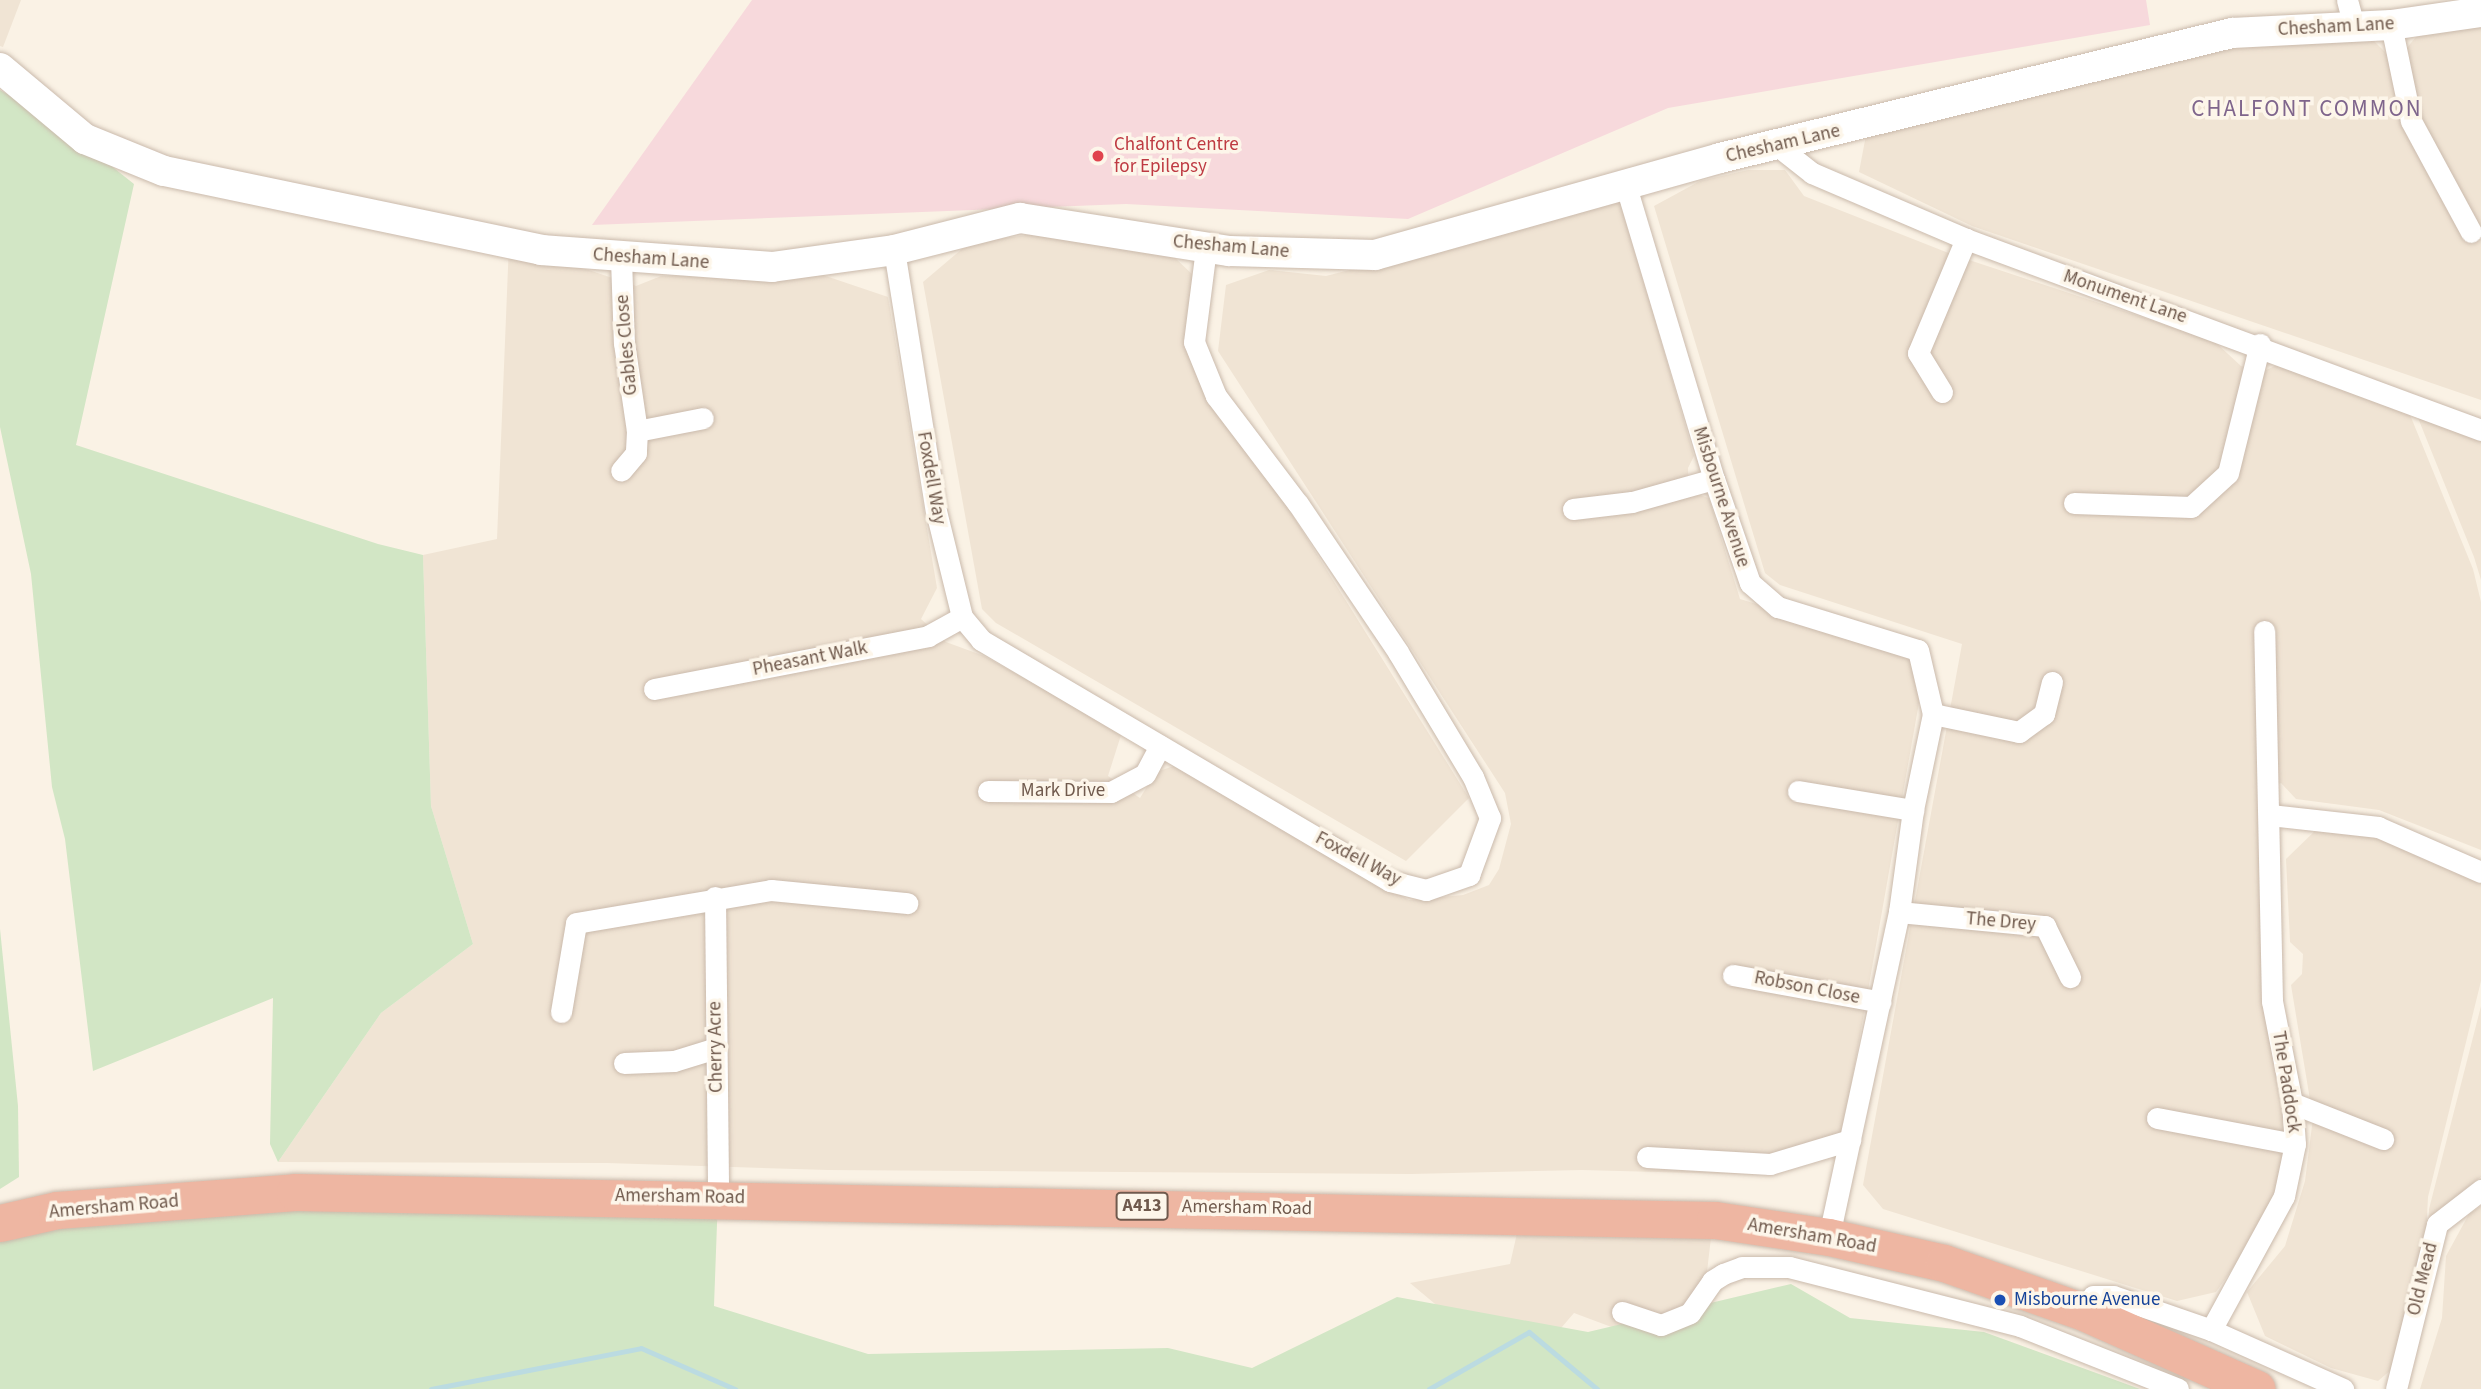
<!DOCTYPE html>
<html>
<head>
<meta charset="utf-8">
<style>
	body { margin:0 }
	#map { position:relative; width:2481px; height:1389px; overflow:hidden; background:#faf2e5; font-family:"Source Sans 3",sans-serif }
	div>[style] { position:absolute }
	.residential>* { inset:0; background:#f0e4d4 }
	.medical>* { inset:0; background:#f7d9dc }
	.green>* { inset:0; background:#d2e6c5 }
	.stream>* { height:5px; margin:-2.5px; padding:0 2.5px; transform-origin:2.5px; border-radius:2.5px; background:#bbdbe1 }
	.roads { filter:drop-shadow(0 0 2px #cabaac) drop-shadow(0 0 2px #cabaac) }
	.street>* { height:21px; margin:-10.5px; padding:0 10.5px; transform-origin:10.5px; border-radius:10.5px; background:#fff }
	.secondary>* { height:30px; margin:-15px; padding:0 15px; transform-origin:15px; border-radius:15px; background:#fff }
	.highway>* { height:37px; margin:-18.5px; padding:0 18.5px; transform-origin:18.5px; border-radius:18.5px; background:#eeb6a2 }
	.dots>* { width:19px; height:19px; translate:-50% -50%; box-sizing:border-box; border:4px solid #fdf6ea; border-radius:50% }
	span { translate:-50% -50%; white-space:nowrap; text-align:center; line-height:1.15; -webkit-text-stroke:7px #fdf6ea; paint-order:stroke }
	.shield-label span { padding:2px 5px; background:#fdf6ea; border:2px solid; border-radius:5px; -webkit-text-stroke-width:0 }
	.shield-label { font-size:18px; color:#705a4d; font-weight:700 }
	.street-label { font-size:19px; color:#705a4d }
	.health-label { font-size:19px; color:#be3a42 }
	.left { translate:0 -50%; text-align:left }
	.transit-label { font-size:19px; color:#164399 }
	.quarter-label { font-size:23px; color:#7f658c; letter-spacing:2px }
</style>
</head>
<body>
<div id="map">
	<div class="residential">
		<i style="clip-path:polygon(0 0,21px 0,3px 47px,0 46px)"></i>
		<i style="clip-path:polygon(2481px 25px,2481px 400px,1972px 226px,1859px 172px,1866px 135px,2230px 42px,2374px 41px,2389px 56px,2406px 49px,2420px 32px)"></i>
		<i style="clip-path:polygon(1748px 170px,1785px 170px,1804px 196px,1951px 254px,2214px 341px,2241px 366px,2262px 372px,2281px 363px,2406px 405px,2473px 569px,2481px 602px,2481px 850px,2379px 810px,2296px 799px,2281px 783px,2259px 790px,2266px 987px,2288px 1154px,2264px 1224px,2216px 1292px,2177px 1301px,1883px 1209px,1863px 1185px,1962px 644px,1780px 585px,1765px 573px,1654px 206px,1700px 181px)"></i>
		<i style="clip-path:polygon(1618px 190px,1694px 456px,1688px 468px,1689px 492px,1709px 498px,1740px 599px,1903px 649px,1923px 680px,1839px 1154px,1771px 1175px,1582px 1170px,1411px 1174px,828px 1170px,607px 1163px,278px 1162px,381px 1013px,473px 944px,431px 806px,423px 555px,497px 539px,509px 243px,636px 286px,661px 276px,811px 271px,888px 297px,937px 588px,921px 619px,946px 642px,984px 656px,1122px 732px,1108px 776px,1140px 798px,1156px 772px,1177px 765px,1409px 900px,1463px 895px,1489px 885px,1499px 869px,1511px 824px,1505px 793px,1218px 351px,1226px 285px,1269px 270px,1326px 276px,1435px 248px)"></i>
		<i style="clip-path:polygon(1062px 230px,1152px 236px,1194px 276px,1187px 346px,1469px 798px,1406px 861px,996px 623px,982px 609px,923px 282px,969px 243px)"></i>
		<i style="clip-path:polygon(2414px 408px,2481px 434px,2481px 580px,2474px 557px)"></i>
		<i style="clip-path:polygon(2319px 827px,2405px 844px,2481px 878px,2481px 981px,2428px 1197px,2425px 1255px,2392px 1369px,2378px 1381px,2331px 1368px,2265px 1336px,2247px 1292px,2285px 1246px,2305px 1181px,2313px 1118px,2291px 985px,2302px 974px,2303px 954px,2290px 942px,2286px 859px)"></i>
		<i style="clip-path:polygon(2481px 1006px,2481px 1177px,2464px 1190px,2431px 1253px,2429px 1209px)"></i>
		<i style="clip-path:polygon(2481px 1206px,2481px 1389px,2420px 1389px,2442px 1318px,2446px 1256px,2469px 1214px)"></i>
		<i style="clip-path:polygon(1518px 1229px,1712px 1229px,1699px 1340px,1649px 1341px,1574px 1313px,1542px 1350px,1471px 1334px,1410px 1283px,1510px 1264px)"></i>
	</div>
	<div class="medical">
		<i style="clip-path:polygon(752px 0,2146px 0,2150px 25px,1668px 108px,1408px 219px,1126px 204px,592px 225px)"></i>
	</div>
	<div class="green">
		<i style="clip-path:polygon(0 90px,52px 119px,134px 184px,76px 445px,378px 544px,423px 555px,431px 806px,473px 944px,381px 1013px,278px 1162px,270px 1144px,273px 998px,93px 1071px,65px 839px,52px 787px,31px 574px,0 427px)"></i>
		<i style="clip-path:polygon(0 929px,18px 1106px,19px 1177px,0 1189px)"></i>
		<i style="clip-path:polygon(718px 1197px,714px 1306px,868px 1354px,1168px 1348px,1252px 1368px,1397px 1297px,1588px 1332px,1791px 1284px,1850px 1318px,1984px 1332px,2140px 1389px,0 1389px,0 1223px,57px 1210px)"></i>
	</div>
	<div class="stream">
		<i style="left:431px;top:1389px;width:214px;rotate:-11deg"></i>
		<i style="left:641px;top:1348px;width:103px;rotate:23.6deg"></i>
		<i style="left:1429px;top:1389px;width:115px;rotate:-29.7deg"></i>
		<i style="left:1529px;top:1332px;width:89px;rotate:40deg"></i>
	</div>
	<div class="roads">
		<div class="street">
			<i style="left:2347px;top:0;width:27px;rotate:75deg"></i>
			<i style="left:2391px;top:25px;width:98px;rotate:78.2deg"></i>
			<i style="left:2411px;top:121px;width:126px;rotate:61.6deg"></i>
			<i style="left:1779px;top:147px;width:42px;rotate:38.2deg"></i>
			<i style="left:1812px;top:173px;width:168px;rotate:23.2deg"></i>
			<i style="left:1966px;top:239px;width:549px;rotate:20.35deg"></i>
			<i style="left:1625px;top:183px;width:309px;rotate:73.3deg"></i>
			<i style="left:1714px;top:479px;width:110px;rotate:70.9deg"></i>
			<i style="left:1750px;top:583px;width:37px;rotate:41deg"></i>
			<i style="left:1778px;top:607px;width:146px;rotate:17.1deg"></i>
			<i style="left:1918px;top:650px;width:66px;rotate:76.8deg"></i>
			<i style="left:1933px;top:714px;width:98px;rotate:101.8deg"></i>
			<i style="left:1913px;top:810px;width:103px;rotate:97.8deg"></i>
			<i style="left:1899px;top:912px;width:332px;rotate:102.2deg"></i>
			<i style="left:894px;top:250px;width:264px;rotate:80.9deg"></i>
			<i style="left:936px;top:511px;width:109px;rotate:76.2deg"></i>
			<i style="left:962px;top:617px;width:30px;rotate:50deg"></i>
			<i style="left:981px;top:640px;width:475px;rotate:30.5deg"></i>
			<i style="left:1390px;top:881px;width:37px;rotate:14deg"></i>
			<i style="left:1426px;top:890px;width:46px;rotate:-19.2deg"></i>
			<i style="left:1469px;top:875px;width:61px;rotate:-69.8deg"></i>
			<i style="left:1490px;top:818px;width:44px;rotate:-112.5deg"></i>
			<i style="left:1473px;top:777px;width:146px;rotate:-121deg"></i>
			<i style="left:1398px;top:652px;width:179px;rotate:-124deg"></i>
			<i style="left:1298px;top:504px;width:136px;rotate:-127.2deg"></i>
			<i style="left:1216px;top:396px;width:58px;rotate:-112.2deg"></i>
			<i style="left:1194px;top:342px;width:95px;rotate:-82.7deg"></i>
			<i style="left:621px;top:259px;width:84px;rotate:88deg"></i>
			<i style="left:624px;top:343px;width:89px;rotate:81.6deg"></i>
			<i style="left:637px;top:431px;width:22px;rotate:93deg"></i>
			<i style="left:636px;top:453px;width:23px;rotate:130deg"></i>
			<i style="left:1942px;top:392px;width:46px;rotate:-121.6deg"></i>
			<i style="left:1918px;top:353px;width:124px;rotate:-67.2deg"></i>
			<i style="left:637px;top:431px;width:67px;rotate:-11.1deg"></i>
			<i style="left:2074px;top:503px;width:117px;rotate:2deg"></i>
			<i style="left:2191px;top:507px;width:50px;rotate:-42.6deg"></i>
			<i style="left:2228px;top:473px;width:133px;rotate:-76.1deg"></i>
			<i style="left:1573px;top:509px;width:59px;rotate:-6.8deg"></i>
			<i style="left:1632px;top:502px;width:85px;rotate:-15.7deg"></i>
			<i style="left:654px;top:689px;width:279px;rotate:-10.9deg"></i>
			<i style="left:928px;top:636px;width:39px;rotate:-29deg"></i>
			<i style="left:1933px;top:714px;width:88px;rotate:11.8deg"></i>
			<i style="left:2019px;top:732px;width:31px;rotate:-36deg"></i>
			<i style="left:2044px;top:714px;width:33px;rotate:-76deg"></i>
			<i style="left:988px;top:791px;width:123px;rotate:0.5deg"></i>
			<i style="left:1111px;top:792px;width:38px;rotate:-28deg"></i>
			<i style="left:1145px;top:774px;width:32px;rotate:-62deg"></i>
			<i style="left:1798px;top:791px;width:117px;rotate:9.4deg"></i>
			<i style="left:2270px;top:815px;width:109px;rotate:6.3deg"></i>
			<i style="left:2378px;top:827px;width:112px;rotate:23.6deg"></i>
			<i style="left:715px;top:897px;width:300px;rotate:89.4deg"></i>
			<i style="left:1899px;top:912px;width:147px;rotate:5.5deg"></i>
			<i style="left:2045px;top:926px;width:57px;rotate:63.9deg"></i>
			<i style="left:1733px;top:975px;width:150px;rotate:10.3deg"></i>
			<i style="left:561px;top:1012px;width:90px;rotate:-80.4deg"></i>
			<i style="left:576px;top:923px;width:198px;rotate:-9.6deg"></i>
			<i style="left:771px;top:890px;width:137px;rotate:5.5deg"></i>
			<i style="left:624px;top:1063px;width:50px;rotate:-2.3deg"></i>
			<i style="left:674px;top:1061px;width:44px;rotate:-17.2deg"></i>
			<i style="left:2292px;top:1103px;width:98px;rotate:21.6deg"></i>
			<i style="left:2157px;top:1118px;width:140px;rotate:10.7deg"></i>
			<i style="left:1647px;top:1157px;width:123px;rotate:3.3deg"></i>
			<i style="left:1770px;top:1164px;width:84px;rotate:-16.7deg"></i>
			<i style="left:1622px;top:1312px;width:41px;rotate:18.4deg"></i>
			<i style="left:1661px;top:1325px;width:31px;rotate:-22deg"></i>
			<i style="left:1690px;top:1313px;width:39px;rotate:-55deg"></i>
			<i style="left:1712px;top:1281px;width:13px;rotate:-32deg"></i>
			<i style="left:1723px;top:1274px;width:20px;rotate:-20deg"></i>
			<i style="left:1742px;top:1267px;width:47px"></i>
			<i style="left:1789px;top:1267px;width:238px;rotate:14.3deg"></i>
			<i style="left:2020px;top:1326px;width:170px;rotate:21.7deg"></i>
			<i style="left:2084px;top:1312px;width:18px;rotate:-61deg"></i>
			<i style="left:2093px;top:1296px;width:20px"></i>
			<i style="left:2113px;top:1296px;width:104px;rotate:19.1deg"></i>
			<i style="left:2211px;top:1330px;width:145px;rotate:24.1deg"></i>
			<i style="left:2211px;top:1330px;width:153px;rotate:-61.4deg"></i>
			<i style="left:2284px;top:1196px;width:53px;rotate:-78.1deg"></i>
			<i style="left:2295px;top:1144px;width:41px;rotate:-94.2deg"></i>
			<i style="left:2292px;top:1103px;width:104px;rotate:-101.1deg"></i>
			<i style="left:2272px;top:1001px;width:370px;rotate:-91.2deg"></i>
			<i style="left:2396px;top:1389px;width:170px;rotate:-76deg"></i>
			<i style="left:2437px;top:1224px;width:56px;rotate:-37.7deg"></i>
		</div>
		<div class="secondary">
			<i style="left:0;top:68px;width:111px;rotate:39.9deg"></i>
			<i style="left:85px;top:139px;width:85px;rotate:22.1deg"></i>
			<i style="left:164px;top:171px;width:385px;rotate:11.8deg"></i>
			<i style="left:541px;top:250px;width:232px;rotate:4.2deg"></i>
			<i style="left:772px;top:267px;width:123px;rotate:-7.9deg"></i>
			<i style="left:894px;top:250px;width:130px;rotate:-14.3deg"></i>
			<i style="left:1020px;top:218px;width:212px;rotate:9deg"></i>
			<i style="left:1229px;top:251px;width:146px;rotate:1.6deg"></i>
			<i style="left:1375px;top:255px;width:358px;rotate:-15.7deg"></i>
			<i style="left:1720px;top:158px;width:527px;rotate:-13.72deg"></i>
			<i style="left:2232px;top:33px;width:159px;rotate:-2.9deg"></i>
			<i style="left:2391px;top:25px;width:91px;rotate:-8.2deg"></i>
		</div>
		<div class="highway">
			<i style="left:0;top:1223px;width:58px;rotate:-12.8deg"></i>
			<i style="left:57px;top:1210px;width:239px;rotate:-4.3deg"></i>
			<i style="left:295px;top:1192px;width:1420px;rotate:1.13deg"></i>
			<i style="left:1715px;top:1220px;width:115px;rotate:8.5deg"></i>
			<i style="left:1829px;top:1237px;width:118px;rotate:12.7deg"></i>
			<i style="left:1944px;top:1263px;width:148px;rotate:19.3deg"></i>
			<i style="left:2084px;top:1312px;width:189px;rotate:24deg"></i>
		</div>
	</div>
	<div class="dots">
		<i style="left:1098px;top:156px;background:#e0444e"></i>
		<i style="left:2000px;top:1300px;background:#1a4fb4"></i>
	</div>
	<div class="shield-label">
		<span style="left:1142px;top:1206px">A413</span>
	</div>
	<div class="street-label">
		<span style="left:2336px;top:27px;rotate:-3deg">Chesham Lane</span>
		<span style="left:1783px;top:144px;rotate:-13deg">Chesham Lane</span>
		<span style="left:1231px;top:247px;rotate:5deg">Chesham Lane</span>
		<span style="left:651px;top:259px;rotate:4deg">Chesham Lane</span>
		<span style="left:2125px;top:297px;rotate:19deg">Monument Lane</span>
		<span style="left:627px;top:345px;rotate:-95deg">Gables Close</span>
		<span style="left:931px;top:478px;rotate:80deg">Foxdell Way</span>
		<span style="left:1721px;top:497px;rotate:72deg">Misbourne Avenue</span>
		<span style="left:810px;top:659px;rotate:-11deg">Pheasant Walk</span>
		<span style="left:1063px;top:791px">Mark Drive</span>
		<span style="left:1358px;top:859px;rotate:28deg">Foxdell Way</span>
		<span style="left:2001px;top:922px;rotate:5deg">The Drey</span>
		<span style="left:1807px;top:988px;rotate:11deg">Robson Close</span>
		<span style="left:716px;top:1047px;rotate:-91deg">Cherry Acre</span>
		<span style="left:2286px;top:1082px;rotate:81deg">The Paddock</span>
		<span style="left:680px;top:1197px;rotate:1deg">Amersham Road</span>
		<span style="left:114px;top:1207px;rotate:-5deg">Amersham Road</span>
		<span style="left:1247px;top:1208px;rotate:1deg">Amersham Road</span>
		<span style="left:1812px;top:1236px;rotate:10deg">Amersham Road</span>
		<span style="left:2423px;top:1279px;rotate:-76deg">Old Mead</span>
	</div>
	<div class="health-label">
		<span class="left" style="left:1114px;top:156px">Chalfont Centre<br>for Epilepsy</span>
	</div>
	<div class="transit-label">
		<span class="left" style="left:2014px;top:1300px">Misbourne Avenue</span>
	</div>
	<div class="quarter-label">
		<span style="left:2307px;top:109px">CHALFONT COMMON</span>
	</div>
</div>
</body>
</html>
